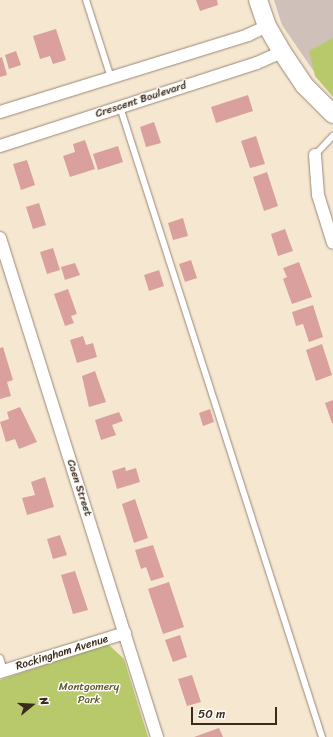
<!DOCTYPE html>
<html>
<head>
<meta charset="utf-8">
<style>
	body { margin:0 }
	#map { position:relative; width:333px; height:737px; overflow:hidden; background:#f6e7d1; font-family:Sriracha,sans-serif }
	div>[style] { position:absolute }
	.industrial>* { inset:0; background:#cfc0ba }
	.green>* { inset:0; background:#b8c96c }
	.building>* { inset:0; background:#d9a09e }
	.roads { filter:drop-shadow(0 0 1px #988878) drop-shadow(0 0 1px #988878) }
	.service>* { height:6px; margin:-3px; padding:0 3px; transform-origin:3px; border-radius:3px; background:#fff }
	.minor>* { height:12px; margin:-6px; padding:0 6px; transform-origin:6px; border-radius:6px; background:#fff }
	.secondary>* { height:18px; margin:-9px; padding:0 9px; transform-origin:9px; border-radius:9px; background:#fff }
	span { translate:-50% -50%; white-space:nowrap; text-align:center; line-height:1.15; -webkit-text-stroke:3px #fdfcf7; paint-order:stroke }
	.street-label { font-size:11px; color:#3b2a1e }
	.park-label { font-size:11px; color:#605a35 }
	.north { position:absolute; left:12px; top:685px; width:40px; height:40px; -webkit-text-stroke:3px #fdfcf7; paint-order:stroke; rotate:72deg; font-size:11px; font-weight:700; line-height:16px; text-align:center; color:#3b2a1e }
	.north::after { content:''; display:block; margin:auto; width:14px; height:18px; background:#3b2a1e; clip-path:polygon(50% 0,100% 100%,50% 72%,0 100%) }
	.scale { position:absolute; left:191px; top:707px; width:86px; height:18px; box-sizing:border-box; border:2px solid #3b2a1e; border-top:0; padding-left:5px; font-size:12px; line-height:14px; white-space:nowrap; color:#3b2a1e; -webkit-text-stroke:3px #fdfcf7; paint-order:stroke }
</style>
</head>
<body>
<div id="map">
	<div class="industrial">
		<i style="clip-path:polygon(274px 0,333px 0,333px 69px,315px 73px,282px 25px)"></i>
	</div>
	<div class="green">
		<i style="clip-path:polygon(333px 38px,333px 97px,315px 76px,309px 51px)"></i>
		<i style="clip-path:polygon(109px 645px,124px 659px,148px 737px,0 737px,0 680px,100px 646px)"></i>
	</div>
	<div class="building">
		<i style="clip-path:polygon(196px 0,217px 0,218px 5px,200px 11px)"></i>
		<i style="clip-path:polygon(56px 29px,66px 60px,53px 64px,50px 56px,40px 59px,33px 36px)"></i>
		<i style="clip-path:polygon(16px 51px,21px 65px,9px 69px,5px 55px)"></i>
		<i style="clip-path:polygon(2px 57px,7px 75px,0 77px,0 58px)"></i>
		<i style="clip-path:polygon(248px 95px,253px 111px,216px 123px,211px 107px)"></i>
		<i style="clip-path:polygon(154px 122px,161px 143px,146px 147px,140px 127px)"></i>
		<i style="clip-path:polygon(256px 136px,265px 164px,250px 168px,241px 141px)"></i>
		<i style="clip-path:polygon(85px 140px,95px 169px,70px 177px,63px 156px,75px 152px,73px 144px)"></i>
		<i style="clip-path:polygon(118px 146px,123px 162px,98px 170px,93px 154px)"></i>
		<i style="clip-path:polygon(27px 160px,35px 185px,21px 190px,13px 164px)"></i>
		<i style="clip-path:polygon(267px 172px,278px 206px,264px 211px,253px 177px)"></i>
		<i style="clip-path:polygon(39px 203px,46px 225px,33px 229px,26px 207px)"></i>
		<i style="clip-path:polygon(183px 218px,188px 236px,173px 240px,168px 223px)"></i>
		<i style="clip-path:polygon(285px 229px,293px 251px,278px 256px,271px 234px)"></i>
		<i style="clip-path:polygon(53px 248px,60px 270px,47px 274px,40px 252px)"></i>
		<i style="clip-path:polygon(191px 260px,197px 278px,185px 282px,179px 264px)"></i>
		<i style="clip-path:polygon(299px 262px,312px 297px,292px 304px,283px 279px,287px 277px,283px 268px)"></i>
		<i style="clip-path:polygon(75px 263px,80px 275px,65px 280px,61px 267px)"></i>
		<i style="clip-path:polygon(159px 270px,164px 286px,149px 291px,144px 275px)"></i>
		<i style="clip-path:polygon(68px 289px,77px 314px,71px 316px,74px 323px,65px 326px,54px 294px)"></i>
		<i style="clip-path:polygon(313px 305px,323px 337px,309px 342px,303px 324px,296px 326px,292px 312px)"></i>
		<i style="clip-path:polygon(83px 336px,86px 345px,93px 343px,97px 357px,77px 363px,70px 340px)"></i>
		<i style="clip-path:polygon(322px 344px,332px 375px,316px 381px,306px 350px)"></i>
		<i style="clip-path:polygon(3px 347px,13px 380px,7px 382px,11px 396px,0 399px,0 348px)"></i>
		<i style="clip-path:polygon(95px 371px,106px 402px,89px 407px,82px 376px)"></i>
		<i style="clip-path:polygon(333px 400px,333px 423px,332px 423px,325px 403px)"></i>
		<i style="clip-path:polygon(20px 407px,37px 442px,19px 449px,15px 439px,6px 442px,0 422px,9px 419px,7px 412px)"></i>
		<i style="clip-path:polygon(210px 409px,214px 422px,203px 426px,199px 413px)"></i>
		<i style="clip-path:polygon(119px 412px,123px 421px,112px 425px,116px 435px,101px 440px,95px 420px)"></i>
		<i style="clip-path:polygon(125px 467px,126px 471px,136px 468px,140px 482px,117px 489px,112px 471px)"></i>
		<i style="clip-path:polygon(45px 477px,54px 507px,27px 515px,22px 498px,35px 495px,31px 482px)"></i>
		<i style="clip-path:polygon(135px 499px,148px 538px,134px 543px,122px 504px)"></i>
		<i style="clip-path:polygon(60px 535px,67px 555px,53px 559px,47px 539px)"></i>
		<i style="clip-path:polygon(153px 545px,164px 577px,151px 581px,146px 567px,141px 569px,135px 550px)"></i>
		<i style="clip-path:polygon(75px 571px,88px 610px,73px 614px,61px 575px)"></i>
		<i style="clip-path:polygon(169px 582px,184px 627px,163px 634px,148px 589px)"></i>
		<i style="clip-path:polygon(180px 635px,187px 657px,173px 662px,165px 640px)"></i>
		<i style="clip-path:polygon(192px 675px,201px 702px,187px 706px,178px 679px)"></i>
		<i style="clip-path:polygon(219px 728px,223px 737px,194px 737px)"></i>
	</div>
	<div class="roads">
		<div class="service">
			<i style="left:86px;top:0;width:82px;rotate:72.2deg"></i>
			<i style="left:120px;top:107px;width:662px;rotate:72.22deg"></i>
			<i style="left:315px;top:155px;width:26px;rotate:-47deg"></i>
			<i style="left:0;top:658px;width:13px;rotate:72deg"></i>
		</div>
		<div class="minor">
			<i style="left:0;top:112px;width:260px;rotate:-17.2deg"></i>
			<i style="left:248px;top:35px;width:21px;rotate:-25deg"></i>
			<i style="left:0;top:146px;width:270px;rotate:-17.9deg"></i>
			<i style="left:257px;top:63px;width:27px;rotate:-24deg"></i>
			<i style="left:315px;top:155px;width:40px;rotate:85.7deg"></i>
			<i style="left:318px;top:195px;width:50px;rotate:72.6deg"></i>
			<i style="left:0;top:238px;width:523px;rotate:72.53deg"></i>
			<i style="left:0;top:672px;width:131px;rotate:-17.3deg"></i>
		</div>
		<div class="secondary">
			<i style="left:258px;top:0;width:28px;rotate:71deg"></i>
			<i style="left:267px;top:26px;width:30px;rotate:60deg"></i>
			<i style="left:282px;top:52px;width:40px;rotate:56deg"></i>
			<i style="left:304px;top:85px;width:41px;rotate:45deg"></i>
		</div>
	</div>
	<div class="street-label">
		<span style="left:141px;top:100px;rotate:-18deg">Crescent Boulevard</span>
		<span style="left:79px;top:488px;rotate:72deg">Caen Street</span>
		<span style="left:62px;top:653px;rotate:-17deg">Rockingham Avenue</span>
	</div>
	<div class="park-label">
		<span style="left:89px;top:694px">Montgomery<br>Park</span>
	</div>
	<div class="north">N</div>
	<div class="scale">50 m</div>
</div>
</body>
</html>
